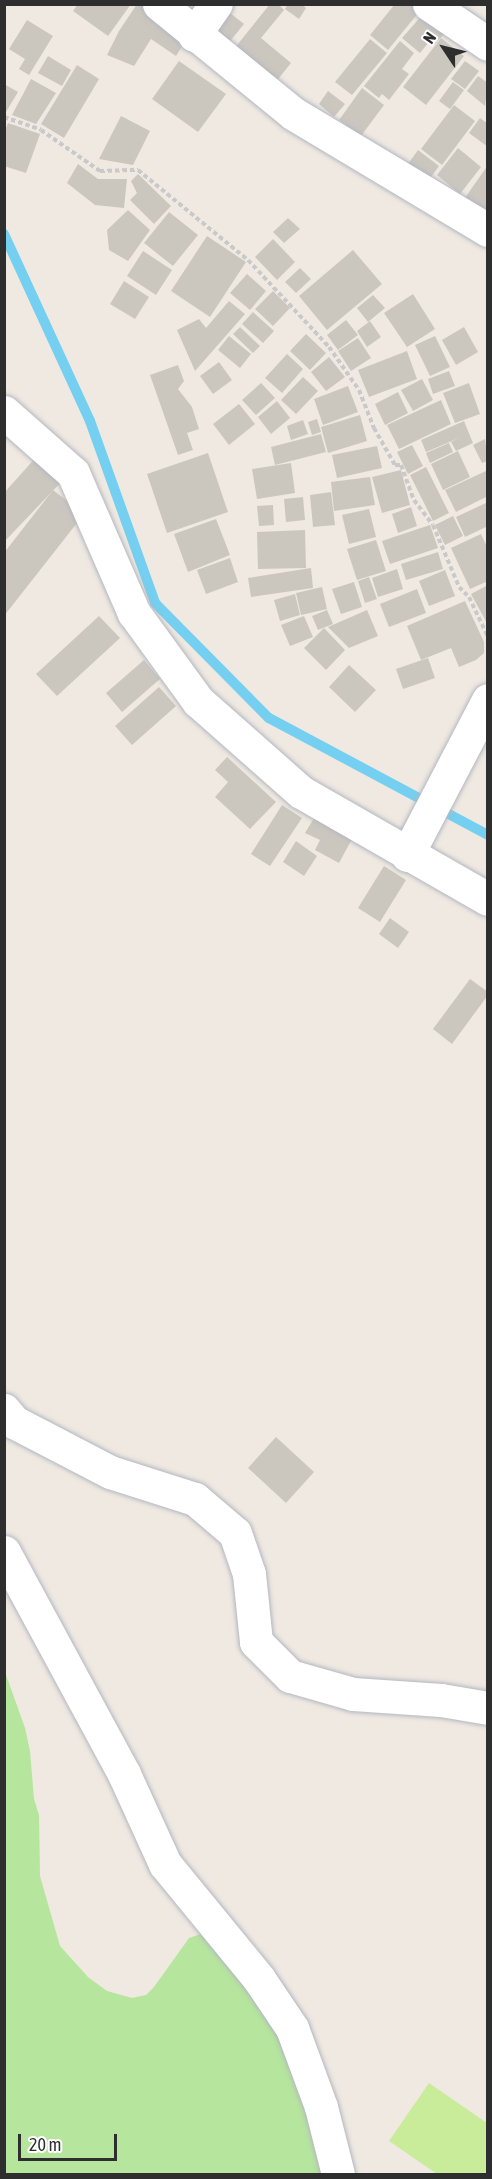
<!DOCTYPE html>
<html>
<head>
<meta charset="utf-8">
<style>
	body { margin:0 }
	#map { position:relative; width:492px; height:2179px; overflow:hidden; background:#efe9e1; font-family:"Asap Condensed",sans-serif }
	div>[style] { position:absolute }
	.green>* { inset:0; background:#b6e59e }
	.pitch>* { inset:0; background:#c9ec9a }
	.stream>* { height:10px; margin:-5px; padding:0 5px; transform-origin:5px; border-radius:5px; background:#75cff0 }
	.building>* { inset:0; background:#cbc7bf }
	.path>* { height:4px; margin-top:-2px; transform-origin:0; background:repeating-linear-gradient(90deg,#c9c9c9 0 4.5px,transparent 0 7.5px) }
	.roads { filter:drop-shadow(0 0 2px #b4b7c1) drop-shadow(0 0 2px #b4b7c1) }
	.minor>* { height:33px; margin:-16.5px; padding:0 16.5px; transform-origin:16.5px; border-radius:16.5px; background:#fff }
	span { translate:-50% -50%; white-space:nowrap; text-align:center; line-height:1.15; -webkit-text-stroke:5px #fff; paint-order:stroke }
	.frame { position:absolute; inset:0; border:6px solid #2e2e2e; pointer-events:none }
	.north { position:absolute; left:414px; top:18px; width:60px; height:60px; -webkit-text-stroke:4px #fff; paint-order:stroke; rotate:305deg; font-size:16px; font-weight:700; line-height:24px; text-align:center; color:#2e2e2e }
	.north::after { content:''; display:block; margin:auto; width:21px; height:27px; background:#2e2e2e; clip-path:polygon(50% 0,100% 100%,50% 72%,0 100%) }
	.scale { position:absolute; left:18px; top:2134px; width:99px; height:27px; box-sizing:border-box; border:3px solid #2e2e2e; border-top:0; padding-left:8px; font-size:18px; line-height:21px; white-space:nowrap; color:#2e2e2e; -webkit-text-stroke:4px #fff; paint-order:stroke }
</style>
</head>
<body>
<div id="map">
	<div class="green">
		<i style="clip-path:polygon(4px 1669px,25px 1728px,30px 1751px,34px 1799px,39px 1815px,40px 1876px,60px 1946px,88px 1977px,107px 1991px,132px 1998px,146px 1995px,154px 1987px,189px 1938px,201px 1934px,236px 1948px,290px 2059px,321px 2163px,320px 2174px,5px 2174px)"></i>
	</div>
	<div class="pitch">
		<i style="clip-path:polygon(429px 2083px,487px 2123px,487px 2174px,437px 2174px,389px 2141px)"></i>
	</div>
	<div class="stream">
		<i style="left:4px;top:234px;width:206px;rotate:65.3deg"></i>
		<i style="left:90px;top:421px;width:193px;rotate:70.3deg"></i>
		<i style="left:155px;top:603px;width:162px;rotate:45.3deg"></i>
		<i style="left:269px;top:718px;width:248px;rotate:28.1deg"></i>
	</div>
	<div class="building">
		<i style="clip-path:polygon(78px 4px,131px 4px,108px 36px,73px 11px)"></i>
		<i style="clip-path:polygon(137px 4px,145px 4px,186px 40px,176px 56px,151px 39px,134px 66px,107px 55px,119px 31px)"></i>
		<i style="clip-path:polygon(270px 4px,278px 4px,284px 10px,261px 38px,291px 63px,275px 83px,234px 49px)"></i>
		<i style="clip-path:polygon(288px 4px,301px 4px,306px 8px,299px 19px,285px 9px)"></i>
		<i style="clip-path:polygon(395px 4px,420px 4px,423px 7px,388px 50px,370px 35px)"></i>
		<i style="clip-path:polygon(225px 9px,244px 24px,222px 51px,203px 35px)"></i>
		<i style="clip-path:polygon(425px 12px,447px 31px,433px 46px,429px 42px,420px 53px,402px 38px)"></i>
		<i style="clip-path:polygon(27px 20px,53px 36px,29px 75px,19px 69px,25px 59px,9px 49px)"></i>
		<i style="clip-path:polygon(441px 38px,464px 56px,426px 105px,403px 87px)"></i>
		<i style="clip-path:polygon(370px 39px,387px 53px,352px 95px,335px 82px)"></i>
		<i style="clip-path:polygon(400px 41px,414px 53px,402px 69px,409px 74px,389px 100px,382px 94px,379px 98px,364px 86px)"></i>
		<i style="clip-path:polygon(48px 56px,71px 70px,62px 86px,38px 73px)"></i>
		<i style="clip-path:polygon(179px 61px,226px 94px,198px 132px,152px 99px)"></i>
		<i style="clip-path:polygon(465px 61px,479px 71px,465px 89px,451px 79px)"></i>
		<i style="clip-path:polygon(77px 65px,99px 79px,64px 138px,41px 124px)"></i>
		<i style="clip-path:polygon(478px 76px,488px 83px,485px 106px,467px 91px)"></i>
		<i style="clip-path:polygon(31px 79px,56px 93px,36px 124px,12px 115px)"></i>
		<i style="clip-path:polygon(453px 82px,464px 90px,450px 109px,439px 101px)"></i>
		<i style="clip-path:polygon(4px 84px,18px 92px,6px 112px,4px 112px)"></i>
		<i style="clip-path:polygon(362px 88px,384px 105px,361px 136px,339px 120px)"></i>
		<i style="clip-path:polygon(328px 91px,345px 104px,334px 117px,319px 104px)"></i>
		<i style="clip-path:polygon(454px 105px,475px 121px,442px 165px,421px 149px)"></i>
		<i style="clip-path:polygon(121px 116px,150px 131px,133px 165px,99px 159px)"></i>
		<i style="clip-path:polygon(480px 118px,488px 124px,488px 147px,469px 133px)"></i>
		<i style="clip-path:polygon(8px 123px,40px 134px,26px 173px,4px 166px,4px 133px)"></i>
		<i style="clip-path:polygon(458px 148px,481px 167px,460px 194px,437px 175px)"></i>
		<i style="clip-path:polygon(418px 150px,439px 166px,429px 180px,408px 164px)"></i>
		<i style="clip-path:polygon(78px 164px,98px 179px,127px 179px,124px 208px,95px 205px,67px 183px)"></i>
		<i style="clip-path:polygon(488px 165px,488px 219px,462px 202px)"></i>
		<i style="clip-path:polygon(138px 174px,171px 206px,154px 224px,130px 200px,137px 193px,131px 181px)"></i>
		<i style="clip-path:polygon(128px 210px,150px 230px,128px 261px,109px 250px,107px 230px)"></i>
		<i style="clip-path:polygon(169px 212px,198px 235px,173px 266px,144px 243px)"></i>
		<i style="clip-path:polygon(288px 218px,300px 229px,284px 243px,273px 232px)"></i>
		<i style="clip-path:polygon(207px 236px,246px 262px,210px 317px,171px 291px)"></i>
		<i style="clip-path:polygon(273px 239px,295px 262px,277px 280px,255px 257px)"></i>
		<i style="clip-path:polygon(353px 250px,382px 284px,327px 330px,299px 296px)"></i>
		<i style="clip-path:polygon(143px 251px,172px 270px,156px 295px,127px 276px)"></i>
		<i style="clip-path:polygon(300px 268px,311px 279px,296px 293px,285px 282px)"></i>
		<i style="clip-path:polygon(247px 274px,266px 291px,250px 310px,230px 293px)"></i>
		<i style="clip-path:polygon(124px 281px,149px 297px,135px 319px,110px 304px)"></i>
		<i style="clip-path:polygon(273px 291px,290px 308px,273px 326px,255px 309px)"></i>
		<i style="clip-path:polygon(413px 294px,435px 329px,407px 347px,384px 313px)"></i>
		<i style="clip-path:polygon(373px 295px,385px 308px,368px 322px,357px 308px)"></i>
		<i style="clip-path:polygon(229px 301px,245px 314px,195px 371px,177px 330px,199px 319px,206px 328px)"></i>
		<i style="clip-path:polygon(253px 312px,274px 331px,263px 343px,242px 324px)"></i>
		<i style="clip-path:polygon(346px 320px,358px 335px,338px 350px,327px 335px)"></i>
		<i style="clip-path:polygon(370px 321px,381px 337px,367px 347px,357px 331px)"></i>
		<i style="clip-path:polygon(240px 327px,260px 346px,253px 353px,233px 334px)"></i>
		<i style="clip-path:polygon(464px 327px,478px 352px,456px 365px,442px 340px)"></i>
		<i style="clip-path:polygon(306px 334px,326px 353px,310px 370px,290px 351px)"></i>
		<i style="clip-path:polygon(229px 336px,251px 354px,240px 368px,218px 350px)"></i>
		<i style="clip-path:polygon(435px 336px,450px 367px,430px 376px,415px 345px)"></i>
		<i style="clip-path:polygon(358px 338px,371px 358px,351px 371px,338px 351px)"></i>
		<i style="clip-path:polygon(407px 351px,417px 379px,369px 397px,358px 370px)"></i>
		<i style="clip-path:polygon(287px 354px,303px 369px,282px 393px,265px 378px)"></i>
		<i style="clip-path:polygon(329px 357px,345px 377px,326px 391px,311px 372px)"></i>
		<i style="clip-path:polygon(219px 362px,232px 380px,213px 394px,200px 376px)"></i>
		<i style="clip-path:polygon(178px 365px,184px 381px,178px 389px,192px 407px,199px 429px,187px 433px,193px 450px,178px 455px,150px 375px)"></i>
		<i style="clip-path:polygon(449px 371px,455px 386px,433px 394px,428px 379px)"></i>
		<i style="clip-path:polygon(303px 377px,318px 391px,296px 414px,281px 400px)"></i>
		<i style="clip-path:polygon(422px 379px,433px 400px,413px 411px,401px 390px)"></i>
		<i style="clip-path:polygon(261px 383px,275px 398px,256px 415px,242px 400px)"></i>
		<i style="clip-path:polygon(469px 383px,480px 414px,455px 423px,443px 393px)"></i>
		<i style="clip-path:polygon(348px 386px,358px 412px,323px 425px,314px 399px)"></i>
		<i style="clip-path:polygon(398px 392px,408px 413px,385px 425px,375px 404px)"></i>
		<i style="clip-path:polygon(441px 400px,451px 424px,399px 449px,387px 425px)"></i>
		<i style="clip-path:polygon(277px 401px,290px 418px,271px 434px,258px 417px)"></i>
		<i style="clip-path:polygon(239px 404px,255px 424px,229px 445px,213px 424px)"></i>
		<i style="clip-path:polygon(360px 415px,367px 441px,328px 453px,321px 427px)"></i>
		<i style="clip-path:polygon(317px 419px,321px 432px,312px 435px,308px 422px)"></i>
		<i style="clip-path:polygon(303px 420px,308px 434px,291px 440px,287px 426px)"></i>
		<i style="clip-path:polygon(464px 421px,473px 443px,456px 451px,451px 442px,459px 438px,426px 452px,421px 440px)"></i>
		<i style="clip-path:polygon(321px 434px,326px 452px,275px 465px,271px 447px)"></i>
		<i style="clip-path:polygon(485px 439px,488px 461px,482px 463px,473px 445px)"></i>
		<i style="clip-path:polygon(449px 443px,453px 452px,430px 463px,426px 453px)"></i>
		<i style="clip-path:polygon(412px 445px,423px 466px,408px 474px,397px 452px)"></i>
		<i style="clip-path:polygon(377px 446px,382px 468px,337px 478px,332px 455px)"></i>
		<i style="clip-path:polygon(458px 451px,470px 477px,443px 490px,431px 464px)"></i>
		<i style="clip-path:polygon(208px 453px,228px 512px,167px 533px,147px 474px)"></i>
		<i style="clip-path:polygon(38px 455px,64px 479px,4px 542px,4px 493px)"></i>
		<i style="clip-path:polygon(291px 463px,295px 493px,257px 499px,252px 469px)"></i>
		<i style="clip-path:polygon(426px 467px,449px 513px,433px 521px,410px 475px)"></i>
		<i style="clip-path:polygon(401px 470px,410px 505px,382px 513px,372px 477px)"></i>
		<i style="clip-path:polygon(486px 471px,488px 496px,456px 512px,445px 490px)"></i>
		<i style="clip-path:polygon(370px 477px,375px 505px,334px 511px,331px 482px)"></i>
		<i style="clip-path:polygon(53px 490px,84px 514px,4px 616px,4px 553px)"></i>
		<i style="clip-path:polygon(331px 492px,335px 525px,313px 527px,310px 495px)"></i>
		<i style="clip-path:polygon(303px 497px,305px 520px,286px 522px,284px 499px)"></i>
		<i style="clip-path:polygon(488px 502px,488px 526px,465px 537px,456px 517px)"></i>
		<i style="clip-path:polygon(273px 505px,274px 525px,259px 526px,257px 506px)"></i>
		<i style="clip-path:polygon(411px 507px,417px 526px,398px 533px,392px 514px)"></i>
		<i style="clip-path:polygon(369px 509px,376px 537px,349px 544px,342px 515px)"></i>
		<i style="clip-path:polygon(453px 516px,463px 536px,445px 545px,435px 525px)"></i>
		<i style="clip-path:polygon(216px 519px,230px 555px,188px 572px,174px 534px)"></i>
		<i style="clip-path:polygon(430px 525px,438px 548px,390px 564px,382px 541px)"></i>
		<i style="clip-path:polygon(305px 530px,306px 568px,258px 569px,257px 532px)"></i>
		<i style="clip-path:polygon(481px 534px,488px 549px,488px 581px,470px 589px,451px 548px)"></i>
		<i style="clip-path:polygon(376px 540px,386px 571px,357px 580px,347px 549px)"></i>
		<i style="clip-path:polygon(438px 552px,443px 569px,406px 580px,401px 564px)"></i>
		<i style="clip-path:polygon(230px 558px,238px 582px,206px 594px,197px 570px)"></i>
		<i style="clip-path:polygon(311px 568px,313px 588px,251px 597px,248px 578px)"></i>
		<i style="clip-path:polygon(397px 569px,403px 589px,378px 597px,372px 578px)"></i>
		<i style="clip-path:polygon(445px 570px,455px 596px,429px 606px,419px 581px)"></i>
		<i style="clip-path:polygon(369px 577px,377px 599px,365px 603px,358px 581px)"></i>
		<i style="clip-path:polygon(354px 582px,362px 607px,341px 614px,332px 589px)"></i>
		<i style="clip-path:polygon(488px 585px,488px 625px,471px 594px)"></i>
		<i style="clip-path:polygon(322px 587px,327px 609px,301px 615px,296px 593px)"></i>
		<i style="clip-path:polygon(417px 589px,426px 613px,389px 627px,380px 604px)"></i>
		<i style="clip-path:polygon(295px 594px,300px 615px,280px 621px,274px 600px)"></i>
		<i style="clip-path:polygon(465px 601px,484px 642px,484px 653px,476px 660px,459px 667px,451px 648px,421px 660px,407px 626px)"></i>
		<i style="clip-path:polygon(327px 610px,333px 624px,318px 630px,312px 616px)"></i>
		<i style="clip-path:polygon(367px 610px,378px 636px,349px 648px,328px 627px)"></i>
		<i style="clip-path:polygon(99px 616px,120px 638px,57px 696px,36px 674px)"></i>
		<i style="clip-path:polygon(304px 616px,313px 637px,290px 646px,281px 625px)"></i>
		<i style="clip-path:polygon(324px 628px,345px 650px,326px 670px,304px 648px)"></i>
		<i style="clip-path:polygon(428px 658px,435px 678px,403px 689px,396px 669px)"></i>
		<i style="clip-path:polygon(144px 660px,160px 679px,122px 712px,106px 693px)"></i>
		<i style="clip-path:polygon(349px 665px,376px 690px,355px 712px,329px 687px)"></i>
		<i style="clip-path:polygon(159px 687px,176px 706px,132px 745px,115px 726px)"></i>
		<i style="clip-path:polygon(227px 757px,276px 802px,250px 829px,215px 797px,228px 782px,215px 770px)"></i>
		<i style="clip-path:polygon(282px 805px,302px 818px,270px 866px,251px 854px)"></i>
		<i style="clip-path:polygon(314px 818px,352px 839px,339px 863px,315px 850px,320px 840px,305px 833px)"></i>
		<i style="clip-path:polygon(296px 841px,317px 856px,304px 876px,283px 862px)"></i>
		<i style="clip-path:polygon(384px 866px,406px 880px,380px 922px,358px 908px)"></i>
		<i style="clip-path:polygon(390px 918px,409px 932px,398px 948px,379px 934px)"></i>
		<i style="clip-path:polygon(470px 979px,488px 992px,488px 995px,452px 1044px,433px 1029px)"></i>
		<i style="clip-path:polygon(276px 1437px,314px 1472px,286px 1503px,248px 1468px)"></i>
	</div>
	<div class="path">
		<i style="left:4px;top:117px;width:39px;rotate:19deg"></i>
		<i style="left:41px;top:130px;width:72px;rotate:34.8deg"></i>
		<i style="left:100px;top:171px;width:38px;rotate:-2deg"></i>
		<i style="left:138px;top:170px;width:142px;rotate:39.3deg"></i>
		<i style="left:248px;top:260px;width:119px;rotate:47deg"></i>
		<i style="left:329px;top:347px;width:52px;rotate:55.1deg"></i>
		<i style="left:359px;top:390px;width:41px;rotate:68.5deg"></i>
		<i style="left:374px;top:428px;width:43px;rotate:60.4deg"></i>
		<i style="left:395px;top:465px;width:6px"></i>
		<i style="left:401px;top:465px;width:37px;rotate:70deg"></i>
		<i style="left:414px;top:500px;width:31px;rotate:53deg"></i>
		<i style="left:433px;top:525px;width:67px;rotate:67.2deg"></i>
		<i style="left:459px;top:587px;width:14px;rotate:45deg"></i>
		<i style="left:469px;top:597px;width:44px;rotate:64.6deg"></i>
	</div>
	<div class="roads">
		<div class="minor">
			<i style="left:159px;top:4px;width:174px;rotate:39.2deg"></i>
			<i style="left:294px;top:114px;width:226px;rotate:30.9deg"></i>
			<i style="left:429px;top:4px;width:71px;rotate:34.1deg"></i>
			<i style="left:194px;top:35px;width:38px;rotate:-55deg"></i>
			<i style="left:4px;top:412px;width:92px;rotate:41.5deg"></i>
			<i style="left:73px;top:473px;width:153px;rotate:66.5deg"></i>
			<i style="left:134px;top:613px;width:109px;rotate:54deg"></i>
			<i style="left:198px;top:701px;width:137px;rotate:41.5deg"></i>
			<i style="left:301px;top:792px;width:215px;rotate:29.8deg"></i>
			<i style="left:407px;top:855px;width:175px;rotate:-62.4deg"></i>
			<i style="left:4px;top:1410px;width:16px;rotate:50deg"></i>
			<i style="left:14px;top:1422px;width:108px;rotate:27.5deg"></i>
			<i style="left:110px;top:1472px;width:89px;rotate:17.6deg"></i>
			<i style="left:195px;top:1499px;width:52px;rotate:40.4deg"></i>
			<i style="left:235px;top:1533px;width:43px;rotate:71.1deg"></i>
			<i style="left:249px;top:1574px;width:68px;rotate:84.1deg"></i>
			<i style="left:256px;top:1642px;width:48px;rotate:45deg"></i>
			<i style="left:290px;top:1676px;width:66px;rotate:15.9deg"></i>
			<i style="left:353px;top:1694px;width:88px;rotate:3.9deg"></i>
			<i style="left:441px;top:1700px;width:48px;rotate:9.7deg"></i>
			<i style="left:4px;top:1552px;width:252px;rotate:61.6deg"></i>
			<i style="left:124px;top:1774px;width:99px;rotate:65.5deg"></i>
			<i style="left:165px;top:1864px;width:149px;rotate:50.7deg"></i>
			<i style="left:259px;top:1979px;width:59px;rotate:56deg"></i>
			<i style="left:292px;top:2028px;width:84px;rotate:69.8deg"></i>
			<i style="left:321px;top:2107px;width:69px;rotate:75.8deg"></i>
		</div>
	</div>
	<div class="frame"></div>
	<div class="north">N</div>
	<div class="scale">20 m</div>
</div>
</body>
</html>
